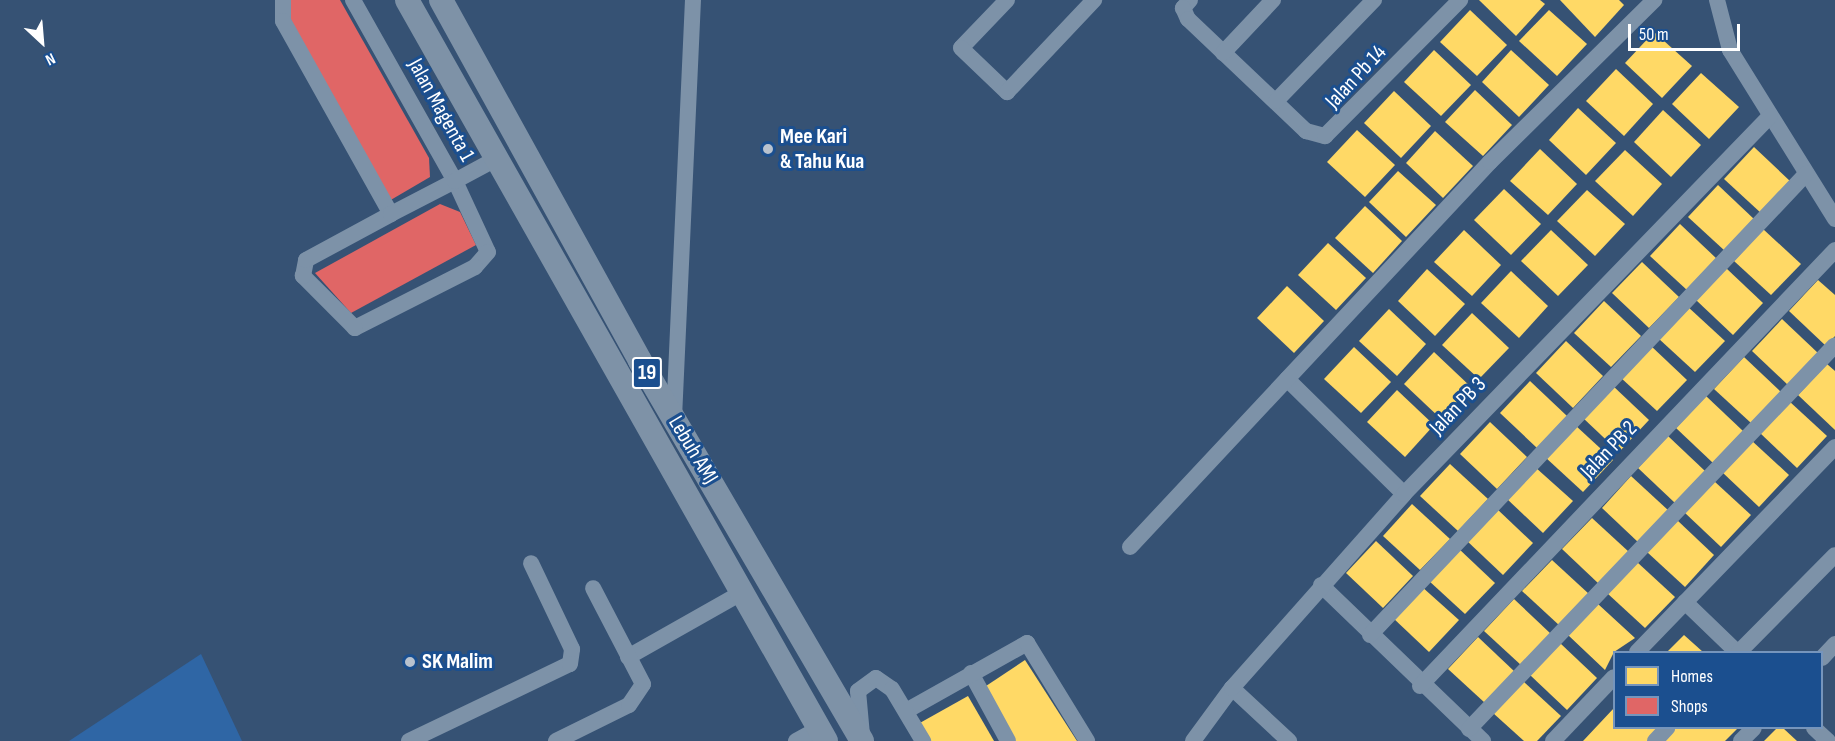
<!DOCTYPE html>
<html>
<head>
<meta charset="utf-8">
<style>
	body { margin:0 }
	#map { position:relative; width:1835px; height:741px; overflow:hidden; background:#365274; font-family:"Sofia Sans Condensed",sans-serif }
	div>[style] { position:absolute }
	.green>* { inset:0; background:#2f66a5 }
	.homes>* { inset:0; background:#ffd966 }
	.shops>* { inset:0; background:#e06666 }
	.minor>* { height:16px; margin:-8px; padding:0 8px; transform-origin:8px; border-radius:8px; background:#7d92a8 }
	.highway>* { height:24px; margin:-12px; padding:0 12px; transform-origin:12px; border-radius:12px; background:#7e92a7 }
	.dots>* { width:16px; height:16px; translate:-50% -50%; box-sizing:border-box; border:3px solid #1b4f8f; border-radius:50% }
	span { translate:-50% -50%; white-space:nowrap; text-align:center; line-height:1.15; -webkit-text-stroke:6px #1b4f8f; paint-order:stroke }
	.shield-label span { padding:2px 4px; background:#1b4f8f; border:2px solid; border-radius:4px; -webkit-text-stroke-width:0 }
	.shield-label { font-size:21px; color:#fff; font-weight:700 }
	.street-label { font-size:22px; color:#fff }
	.poi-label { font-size:22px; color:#fff; font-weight:700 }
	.left { translate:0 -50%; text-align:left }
	.legend { position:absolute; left:1613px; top:651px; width:210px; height:78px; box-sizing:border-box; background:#1b4f8f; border:2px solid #7695bc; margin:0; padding:8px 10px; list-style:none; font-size:18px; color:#fff }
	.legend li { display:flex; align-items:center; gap:12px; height:30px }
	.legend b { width:30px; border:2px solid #7695bc }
	.north { position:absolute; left:12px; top:12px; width:60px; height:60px; -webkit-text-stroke:4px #1b4f8f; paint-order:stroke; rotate:154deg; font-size:16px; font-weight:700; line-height:24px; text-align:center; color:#fff }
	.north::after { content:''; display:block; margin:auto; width:21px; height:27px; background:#fff; clip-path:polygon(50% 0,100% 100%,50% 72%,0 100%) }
	.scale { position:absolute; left:1628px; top:24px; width:112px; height:27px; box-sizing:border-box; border:3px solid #fff; border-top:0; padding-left:8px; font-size:18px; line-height:21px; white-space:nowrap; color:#fff; -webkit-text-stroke:4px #1b4f8f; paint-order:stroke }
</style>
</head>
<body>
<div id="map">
	<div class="green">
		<i style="clip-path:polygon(201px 654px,242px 741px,69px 741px)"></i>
	</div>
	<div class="homes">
		<i style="clip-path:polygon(1479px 0,1540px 0,1545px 4px,1516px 36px)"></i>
		<i style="clip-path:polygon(1560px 0,1619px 0,1624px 5px,1595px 37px)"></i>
		<i style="clip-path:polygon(1470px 10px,1507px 45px,1477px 76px,1440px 42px)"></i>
		<i style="clip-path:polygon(1549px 10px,1587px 44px,1557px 76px,1519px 41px)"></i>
		<i style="clip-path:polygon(1654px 32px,1692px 66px,1662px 98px,1625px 63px)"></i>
		<i style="clip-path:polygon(1434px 50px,1471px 85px,1441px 116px,1404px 82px)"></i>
		<i style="clip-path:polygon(1511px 50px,1549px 85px,1519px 117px,1482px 82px)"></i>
		<i style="clip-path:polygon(1616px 69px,1653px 104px,1624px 136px,1586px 101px)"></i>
		<i style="clip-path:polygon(1701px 73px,1739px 107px,1709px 139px,1672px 104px)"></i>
		<i style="clip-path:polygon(1475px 90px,1512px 125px,1483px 156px,1445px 122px)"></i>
		<i style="clip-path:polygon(1394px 91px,1431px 126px,1401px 158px,1364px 123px)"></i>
		<i style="clip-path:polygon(1578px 108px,1616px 143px,1586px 175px,1549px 140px)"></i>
		<i style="clip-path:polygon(1663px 110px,1701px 145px,1671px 177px,1634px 142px)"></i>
		<i style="clip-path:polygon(1357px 130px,1395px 165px,1365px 197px,1327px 162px)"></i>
		<i style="clip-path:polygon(1435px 131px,1473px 166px,1443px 198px,1406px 163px)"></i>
		<i style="clip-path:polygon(1754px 147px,1791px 182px,1762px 214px,1724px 179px)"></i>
		<i style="clip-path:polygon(1540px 149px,1577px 184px,1548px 215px,1510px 181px)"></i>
		<i style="clip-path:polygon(1625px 150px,1662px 184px,1633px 216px,1595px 181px)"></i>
		<i style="clip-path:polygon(1398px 171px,1436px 205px,1406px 237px,1369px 202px)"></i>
		<i style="clip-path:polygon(1718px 185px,1755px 220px,1725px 251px,1688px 217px)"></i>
		<i style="clip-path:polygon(1504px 189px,1541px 224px,1511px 255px,1474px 220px)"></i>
		<i style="clip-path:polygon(1587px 190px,1625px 224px,1595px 256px,1557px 221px)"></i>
		<i style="clip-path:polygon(1365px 206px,1402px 241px,1373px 273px,1335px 238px)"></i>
		<i style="clip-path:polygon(1680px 224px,1717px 259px,1688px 291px,1650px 256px)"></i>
		<i style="clip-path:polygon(1763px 229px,1801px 264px,1771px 295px,1734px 261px)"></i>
		<i style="clip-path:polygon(1464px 230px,1501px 265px,1472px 296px,1434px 262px)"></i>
		<i style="clip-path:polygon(1551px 230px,1588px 265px,1558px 296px,1521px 261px)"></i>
		<i style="clip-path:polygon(1328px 243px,1366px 278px,1336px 310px,1298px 275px)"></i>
		<i style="clip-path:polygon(1642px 262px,1679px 297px,1649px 328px,1612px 293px)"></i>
		<i style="clip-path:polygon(1726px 268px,1763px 303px,1733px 335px,1696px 300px)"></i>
		<i style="clip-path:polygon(1427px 269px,1465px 304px,1435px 336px,1398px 301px)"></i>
		<i style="clip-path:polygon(1511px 271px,1548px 306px,1519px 338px,1481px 303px)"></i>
		<i style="clip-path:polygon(1818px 280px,1835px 295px,1835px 336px,1826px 346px,1789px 311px)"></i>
		<i style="clip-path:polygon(1287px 286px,1324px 321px,1294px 353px,1257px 318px)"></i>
		<i style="clip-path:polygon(1604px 301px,1641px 336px,1611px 367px,1574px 333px)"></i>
		<i style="clip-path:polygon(1687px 306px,1725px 341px,1695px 372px,1658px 338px)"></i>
		<i style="clip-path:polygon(1389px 309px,1426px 344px,1397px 376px,1359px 341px)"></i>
		<i style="clip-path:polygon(1472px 313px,1509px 348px,1479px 379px,1442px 345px)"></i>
		<i style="clip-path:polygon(1782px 319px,1819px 354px,1789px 386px,1752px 351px)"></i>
		<i style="clip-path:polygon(1566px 341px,1603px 376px,1573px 408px,1536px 373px)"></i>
		<i style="clip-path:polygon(1650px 345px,1687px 380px,1657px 411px,1620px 377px)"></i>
		<i style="clip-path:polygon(1354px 347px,1391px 382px,1361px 413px,1324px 379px)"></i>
		<i style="clip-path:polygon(1434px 352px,1471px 387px,1441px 419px,1404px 384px)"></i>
		<i style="clip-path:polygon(1744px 357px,1781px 392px,1751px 423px,1714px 389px)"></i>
		<i style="clip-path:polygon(1827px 364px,1835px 371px,1835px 430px,1798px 395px)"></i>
		<i style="clip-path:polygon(1530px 381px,1567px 416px,1537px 448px,1500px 413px)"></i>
		<i style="clip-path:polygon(1612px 385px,1649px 420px,1619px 452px,1582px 417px)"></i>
		<i style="clip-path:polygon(1397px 390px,1434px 425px,1405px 457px,1367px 422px)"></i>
		<i style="clip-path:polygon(1706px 396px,1743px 431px,1713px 463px,1676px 428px)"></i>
		<i style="clip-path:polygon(1789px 401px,1827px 436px,1797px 468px,1760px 433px)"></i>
		<i style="clip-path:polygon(1490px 422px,1527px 457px,1497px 489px,1460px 454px)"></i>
		<i style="clip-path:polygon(1575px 425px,1613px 460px,1583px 492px,1545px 457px)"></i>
		<i style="clip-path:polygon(1668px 436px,1705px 471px,1675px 503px,1638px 468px)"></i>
		<i style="clip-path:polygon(1751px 440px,1789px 475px,1759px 507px,1722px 472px)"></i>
		<i style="clip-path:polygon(1450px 464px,1488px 499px,1458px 531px,1420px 496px)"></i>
		<i style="clip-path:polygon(1535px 467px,1573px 501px,1543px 533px,1506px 498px)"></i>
		<i style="clip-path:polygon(1631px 476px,1669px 511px,1639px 543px,1602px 508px)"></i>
		<i style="clip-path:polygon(1714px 481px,1751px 515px,1721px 547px,1684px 512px)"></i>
		<i style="clip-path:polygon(1412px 504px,1450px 539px,1420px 570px,1383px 536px)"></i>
		<i style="clip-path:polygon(1496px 508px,1533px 543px,1503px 575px,1466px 540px)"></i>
		<i style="clip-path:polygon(1592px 518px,1629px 552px,1599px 584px,1562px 549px)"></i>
		<i style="clip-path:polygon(1677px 520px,1714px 555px,1685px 587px,1647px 552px)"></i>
		<i style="clip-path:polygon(1376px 541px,1413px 576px,1383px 608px,1346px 573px)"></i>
		<i style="clip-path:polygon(1458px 548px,1495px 583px,1465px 614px,1428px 580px)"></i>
		<i style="clip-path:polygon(1552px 560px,1589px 594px,1560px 626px,1522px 591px)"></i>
		<i style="clip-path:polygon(1637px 562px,1675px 597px,1645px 628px,1607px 593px)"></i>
		<i style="clip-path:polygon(1421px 586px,1459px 620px,1429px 652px,1392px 617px)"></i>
		<i style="clip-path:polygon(1514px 599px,1551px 634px,1522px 666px,1484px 631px)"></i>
		<i style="clip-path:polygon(1598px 604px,1635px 638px,1614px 652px,1605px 670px,1568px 635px)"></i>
		<i style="clip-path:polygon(1684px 635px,1703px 652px,1667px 652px)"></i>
		<i style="clip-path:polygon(1478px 637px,1515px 672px,1485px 703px,1448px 669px)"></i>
		<i style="clip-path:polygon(1560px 643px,1597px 678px,1567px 710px,1530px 675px)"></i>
		<i style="clip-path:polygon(1025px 660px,1077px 741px,1015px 741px,986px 686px)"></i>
		<i style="clip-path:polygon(1523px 681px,1561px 716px,1537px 741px,1524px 741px,1493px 713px)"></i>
		<i style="clip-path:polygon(968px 696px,994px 741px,928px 741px,918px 724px)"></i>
		<i style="clip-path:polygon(1614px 708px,1614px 728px,1662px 728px,1649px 741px,1583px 741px)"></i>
		<i style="clip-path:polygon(1672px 728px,1738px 728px,1725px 741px,1660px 741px)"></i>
		<i style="clip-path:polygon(1777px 728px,1783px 728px,1797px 741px,1764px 741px)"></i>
	</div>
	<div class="shops">
		<i style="clip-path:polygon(291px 0,340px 0,429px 158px,430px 177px,389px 201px,286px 11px)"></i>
		<i style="clip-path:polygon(440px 204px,460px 212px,476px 245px,351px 313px,315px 273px)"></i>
	</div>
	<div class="minor">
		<i style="left:283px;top:0;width:21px;rotate:90deg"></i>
		<i style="left:283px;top:21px;width:221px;rotate:60.8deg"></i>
		<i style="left:353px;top:0;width:208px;rotate:60.6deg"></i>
		<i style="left:455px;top:181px;width:78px;rotate:65.1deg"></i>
		<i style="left:488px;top:252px;width:20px;rotate:131deg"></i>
		<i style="left:475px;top:267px;width:135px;rotate:153.1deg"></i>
		<i style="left:355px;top:328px;width:74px;rotate:-135deg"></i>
		<i style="left:303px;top:276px;width:16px;rotate:-79deg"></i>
		<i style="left:306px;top:260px;width:97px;rotate:-28.4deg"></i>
		<i style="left:391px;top:214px;width:72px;rotate:-27.3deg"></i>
		<i style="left:455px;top:181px;width:44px;rotate:-28.3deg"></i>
		<i style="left:1007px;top:0;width:66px;rotate:133.8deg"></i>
		<i style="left:961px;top:48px;width:64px;rotate:43.7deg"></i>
		<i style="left:1007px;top:92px;width:127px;rotate:-46.6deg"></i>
		<i style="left:1190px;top:0;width:11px;rotate:131deg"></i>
		<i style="left:1183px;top:8px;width:12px;rotate:66deg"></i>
		<i style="left:1188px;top:19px;width:163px;rotate:43.5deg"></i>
		<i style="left:1306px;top:131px;width:20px;rotate:15deg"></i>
		<i style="left:1325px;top:136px;width:192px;rotate:-45.2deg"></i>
		<i style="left:1717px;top:0;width:52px;rotate:75.4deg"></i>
		<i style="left:1730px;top:50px;width:199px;rotate:58.1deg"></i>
		<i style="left:1223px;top:53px;width:73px;rotate:-46.7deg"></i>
		<i style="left:1276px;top:101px;width:141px;rotate:-45.9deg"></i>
		<i style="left:1287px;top:379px;width:164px;rotate:44.5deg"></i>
		<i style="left:674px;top:418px;width:418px;rotate:-87.4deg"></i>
		<i style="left:1130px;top:547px;width:527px;rotate:-46.92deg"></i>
		<i style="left:1490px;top:162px;width:231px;rotate:-44.6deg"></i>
		<i style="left:1321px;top:585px;width:225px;rotate:43.9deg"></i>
		<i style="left:1685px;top:602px;width:72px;rotate:43.9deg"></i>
		<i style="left:1370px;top:635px;width:635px;rotate:-46.6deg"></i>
		<i style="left:1637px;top:652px;width:285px;rotate:-46deg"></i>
		<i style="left:1739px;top:652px;width:136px;rotate:-45.3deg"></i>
		<i style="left:628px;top:657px;width:130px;rotate:-29.5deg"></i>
		<i style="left:1822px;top:658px;width:19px;rotate:-47deg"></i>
		<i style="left:971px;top:673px;width:77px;rotate:61.4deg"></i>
		<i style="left:1420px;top:686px;width:602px;rotate:-46.41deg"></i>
		<i style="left:1232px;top:688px;width:78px;rotate:42.9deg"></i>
		<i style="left:906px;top:711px;width:139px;rotate:-29.3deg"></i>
		<i style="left:1027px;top:643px;width:115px;rotate:58.5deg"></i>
		<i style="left:1814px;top:728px;width:19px;rotate:43deg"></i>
		<i style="left:1469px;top:729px;width:530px;rotate:-46.37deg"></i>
		<i style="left:862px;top:735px;width:44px;rotate:-95.2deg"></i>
		<i style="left:858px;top:691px;width:22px;rotate:-36deg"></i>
		<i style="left:876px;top:678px;width:19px;rotate:35deg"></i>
		<i style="left:892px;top:689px;width:61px;rotate:59.2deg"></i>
		<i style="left:409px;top:741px;width:178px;rotate:-25.6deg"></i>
		<i style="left:570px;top:664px;width:15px;rotate:-82deg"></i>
		<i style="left:572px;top:649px;width:95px;rotate:-115.5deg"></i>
		<i style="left:556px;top:741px;width:81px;rotate:-26.3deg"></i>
		<i style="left:629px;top:705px;width:25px;rotate:-56deg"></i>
		<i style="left:643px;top:684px;width:108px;rotate:-117.5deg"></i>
		<i style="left:796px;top:741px;width:26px;rotate:-29deg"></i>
		<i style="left:1193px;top:741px;width:66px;rotate:-53.7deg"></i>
		<i style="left:1232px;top:688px;width:259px;rotate:-48.4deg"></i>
		<i style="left:1404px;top:494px;width:526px;rotate:-45.92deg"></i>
		<i style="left:1553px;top:741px;width:88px;rotate:-46.4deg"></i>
		<i style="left:1655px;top:741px;width:18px;rotate:-47deg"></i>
		<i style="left:1741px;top:741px;width:18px;rotate:-45deg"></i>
	</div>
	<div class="highway">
		<i style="left:407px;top:0;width:851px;rotate:60.51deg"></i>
		<i style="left:441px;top:0;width:412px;rotate:61.1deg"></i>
		<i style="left:640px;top:361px;width:440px;rotate:59.7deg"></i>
	</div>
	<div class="dots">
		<i style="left:768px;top:149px;background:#b9c2ce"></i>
		<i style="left:410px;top:662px;background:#b9c2ce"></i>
	</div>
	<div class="shield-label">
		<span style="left:647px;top:373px">19</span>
	</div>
	<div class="street-label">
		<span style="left:1356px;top:77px;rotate:-47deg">Jalan Pb 14</span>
		<span style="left:441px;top:110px;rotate:61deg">Jalan Magenta 1</span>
		<span style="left:1458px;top:406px;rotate:-46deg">Jalan PB 3</span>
		<span style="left:693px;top:450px;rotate:59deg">Lebuh AMJ</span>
		<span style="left:1609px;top:450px;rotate:-46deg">Jalan PB 2</span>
	</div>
	<div class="poi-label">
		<span class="left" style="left:780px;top:149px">Mee Kari<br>&amp; Tahu Kua</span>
		<span class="left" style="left:422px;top:662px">SK Malim</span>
	</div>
	<ul class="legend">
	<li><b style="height:16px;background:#ffd966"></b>Homes</li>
	<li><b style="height:16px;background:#e06666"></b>Shops</li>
	</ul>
	<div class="north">N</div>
	<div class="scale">50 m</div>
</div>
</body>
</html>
